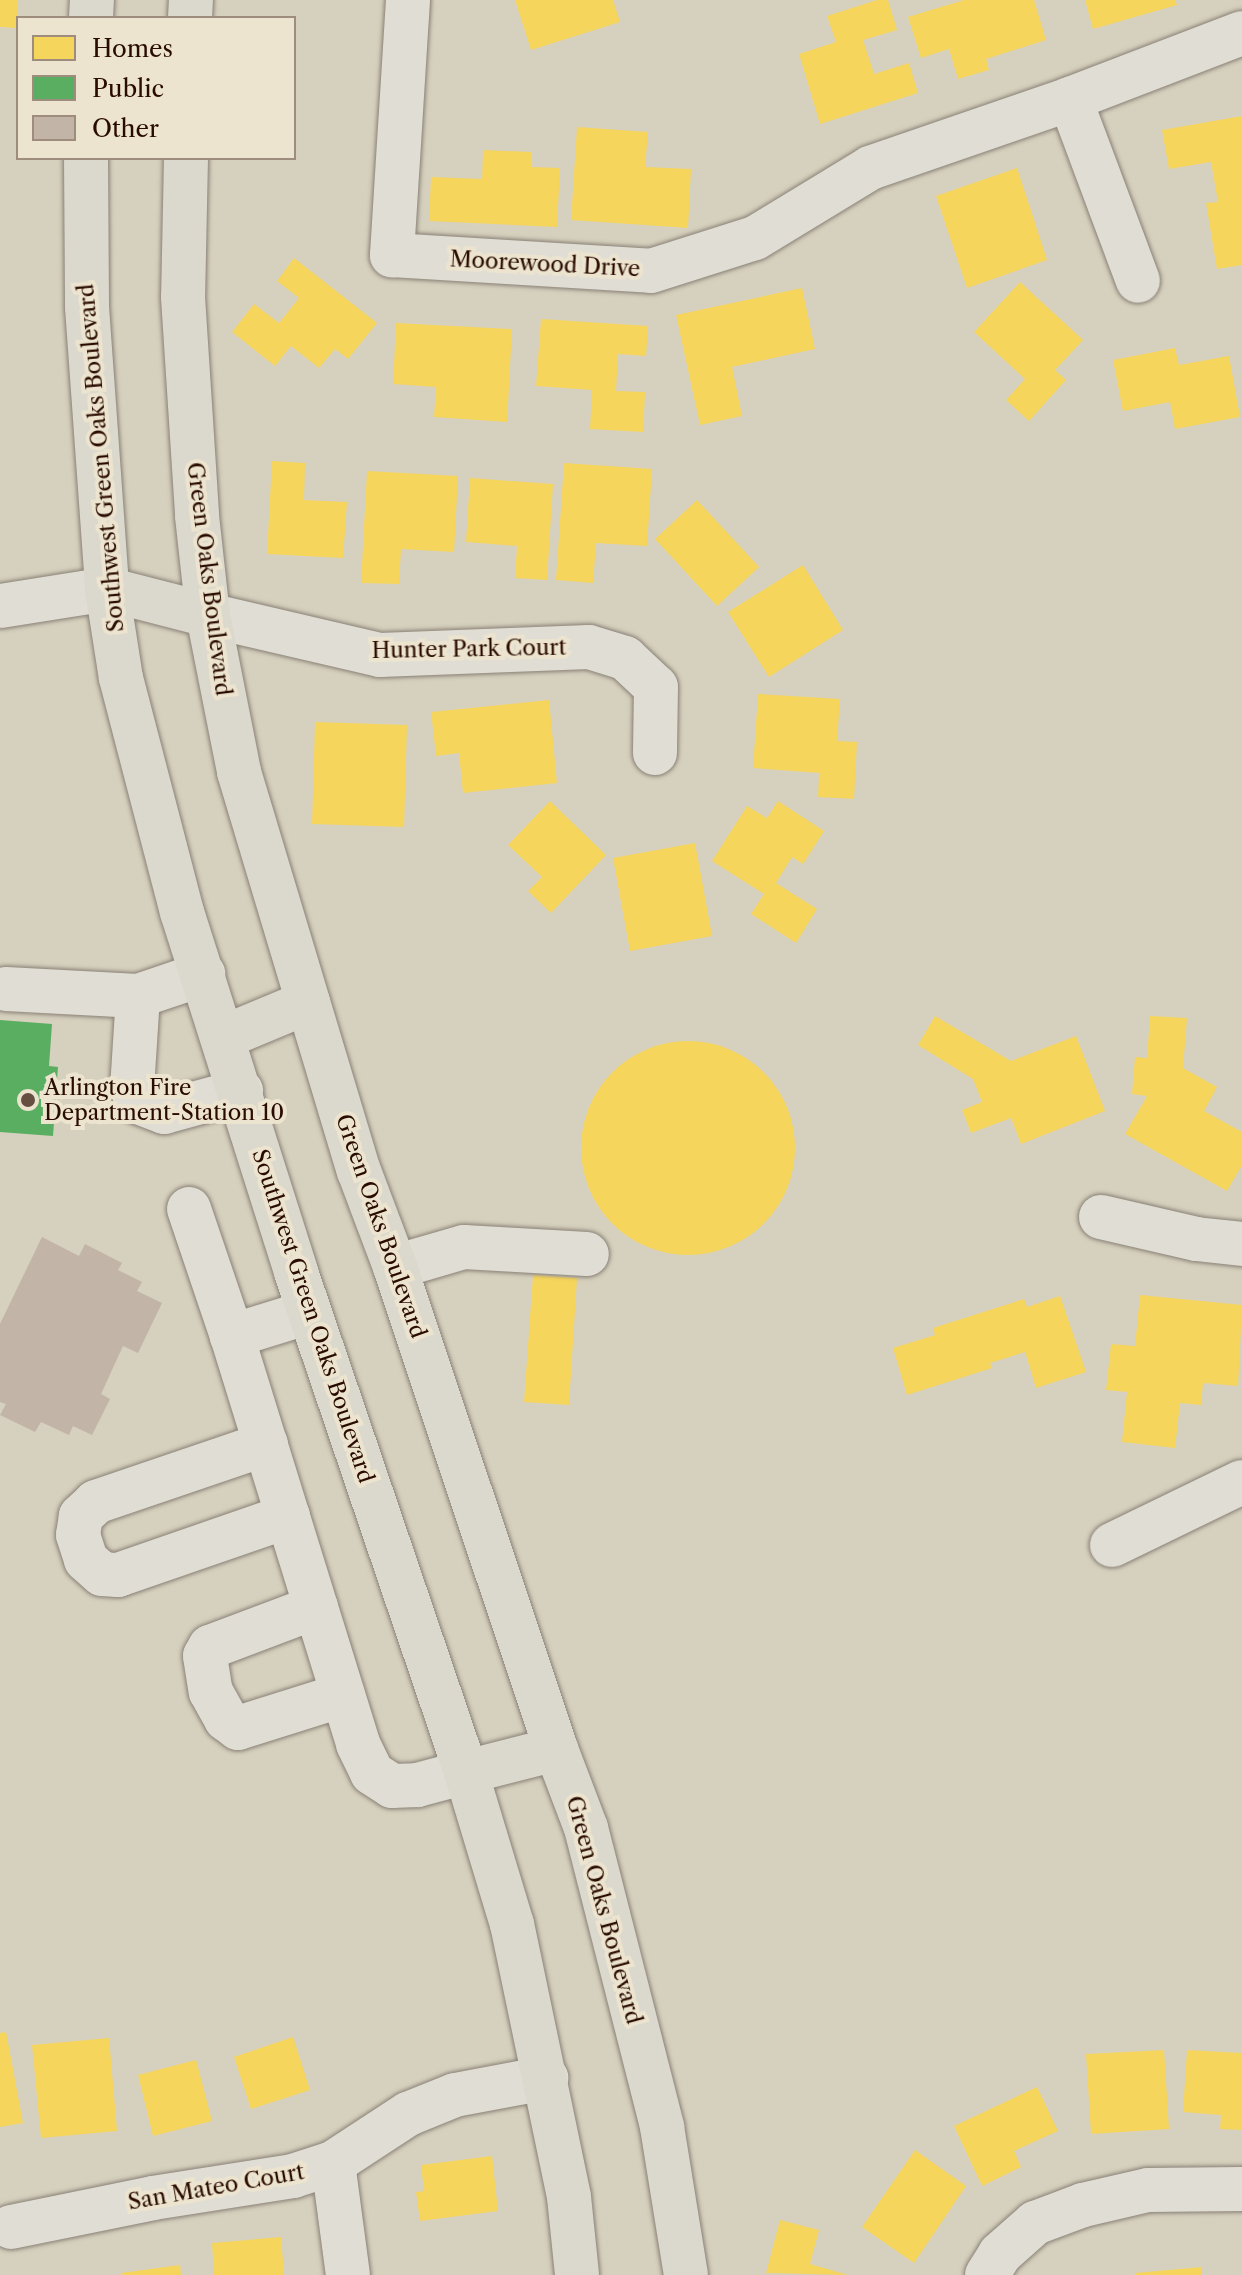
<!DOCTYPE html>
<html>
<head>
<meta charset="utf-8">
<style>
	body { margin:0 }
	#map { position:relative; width:1242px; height:2275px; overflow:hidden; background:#d6d0be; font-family:"Libre Caslon Text",serif }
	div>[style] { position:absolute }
	.homes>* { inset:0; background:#f6d55c }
	.round { border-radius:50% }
	.public>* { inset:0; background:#5aae61 }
	.building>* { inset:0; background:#c2b4a6 }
	.roads { filter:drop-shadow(0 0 2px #898176) drop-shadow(0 0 2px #898176) }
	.minor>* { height:44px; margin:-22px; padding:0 22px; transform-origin:22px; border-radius:22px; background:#e0ddd4 }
	.major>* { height:44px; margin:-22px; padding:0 22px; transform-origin:22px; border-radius:22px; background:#dbd8cd }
	.dots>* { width:22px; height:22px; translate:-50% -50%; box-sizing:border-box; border:4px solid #ece4ce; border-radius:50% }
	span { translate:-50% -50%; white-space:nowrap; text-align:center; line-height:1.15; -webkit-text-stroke:8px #ece4ce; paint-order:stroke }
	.street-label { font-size:22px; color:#2a0b00 }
	.poi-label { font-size:22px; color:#2a0b00 }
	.left { translate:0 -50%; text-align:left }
	.legend { position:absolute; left:16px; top:16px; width:280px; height:144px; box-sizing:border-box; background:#ece4ce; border:2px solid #9e8d7c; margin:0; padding:10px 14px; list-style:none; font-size:24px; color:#2a0b00 }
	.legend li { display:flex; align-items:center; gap:16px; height:40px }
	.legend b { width:40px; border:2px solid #9e8d7c }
</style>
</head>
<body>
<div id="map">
	<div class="homes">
		<i style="clip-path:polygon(0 0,18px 0,16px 28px,0 27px)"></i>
		<i style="clip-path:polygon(515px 0,613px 0,620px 22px,531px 50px)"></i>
		<i style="clip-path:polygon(877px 0,888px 0,897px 30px,863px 40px,874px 74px,909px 63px,918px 93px,820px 124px,799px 54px,836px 42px,827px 16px)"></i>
		<i style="clip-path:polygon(964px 0,1034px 0,1046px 40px,986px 59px,989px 70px,958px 79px,949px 49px,921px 58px,908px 17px)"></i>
		<i style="clip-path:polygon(1085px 0,1175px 0,1177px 5px,1093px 29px)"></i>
		<i style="clip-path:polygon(1242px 116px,1242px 265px,1217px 269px,1206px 203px,1218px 202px,1211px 162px,1169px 169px,1162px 130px)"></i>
		<i style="clip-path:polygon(577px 127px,648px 132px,645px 167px,691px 169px,688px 228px,571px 220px)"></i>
		<i style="clip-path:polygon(483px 150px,531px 152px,531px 167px,560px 168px,557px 227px,429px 221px,431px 177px,482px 179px)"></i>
		<i style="clip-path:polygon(1017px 168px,1047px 260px,967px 288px,936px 196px)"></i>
		<i style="clip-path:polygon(294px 258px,377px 323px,348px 359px,335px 349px,319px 368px,291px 346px,275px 366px,232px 332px,254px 304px,279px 323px,299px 298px,277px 281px)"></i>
		<i style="clip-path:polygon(1020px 282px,1083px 340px,1055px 370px,1066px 380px,1029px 421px,1006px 400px,1025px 379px,974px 332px)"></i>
		<i style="clip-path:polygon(802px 288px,815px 349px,732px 367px,742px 416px,700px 425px,676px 315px)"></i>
		<i style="clip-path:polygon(541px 319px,648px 326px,646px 356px,618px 354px,616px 391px,645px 392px,643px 432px,590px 429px,592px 390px,536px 386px)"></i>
		<i style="clip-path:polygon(396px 323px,512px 329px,507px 422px,434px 417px,436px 387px,393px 384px)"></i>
		<i style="clip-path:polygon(1175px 348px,1179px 365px,1229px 356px,1240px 417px,1175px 429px,1170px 402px,1123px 411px,1113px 360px)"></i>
		<i style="clip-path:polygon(272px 461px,305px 463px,304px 500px,347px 502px,343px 558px,267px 554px)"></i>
		<i style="clip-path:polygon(564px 463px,652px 469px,647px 546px,596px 543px,593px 583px,556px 580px)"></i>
		<i style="clip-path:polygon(367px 471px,458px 476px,454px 552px,401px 549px,399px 584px,361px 583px)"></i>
		<i style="clip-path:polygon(470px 478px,553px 484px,547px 580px,515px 578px,517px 546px,466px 542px)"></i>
		<i style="clip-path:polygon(697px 500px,759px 567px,717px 606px,655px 539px)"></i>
		<i style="clip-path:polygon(803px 565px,843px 630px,769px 677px,728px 612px)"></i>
		<i style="clip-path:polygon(758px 694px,840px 699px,837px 741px,857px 742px,854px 799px,818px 797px,819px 773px,753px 768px)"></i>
		<i style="clip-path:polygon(549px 700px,557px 783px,463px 793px,459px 753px,436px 756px,431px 712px)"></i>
		<i style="clip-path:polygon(315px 722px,407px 725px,404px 827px,312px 824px)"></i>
		<i style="clip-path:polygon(550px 801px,606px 855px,551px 913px,528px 891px,542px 877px,508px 845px)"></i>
		<i style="clip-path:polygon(778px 801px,824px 831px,803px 864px,792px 857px,776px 883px,817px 909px,796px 943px,751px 914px,764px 894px,712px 861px,747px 806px,767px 818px)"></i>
		<i style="clip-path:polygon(695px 843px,712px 936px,630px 951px,613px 858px)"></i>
		<i style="clip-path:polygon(935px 1016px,1011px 1061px,1076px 1036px,1105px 1111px,1021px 1144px,1011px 1118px,971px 1133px,962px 1110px,982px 1102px,973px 1079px,918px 1045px)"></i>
		<i style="clip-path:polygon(1150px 1016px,1187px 1018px,1183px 1068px,1217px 1087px,1204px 1111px,1242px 1132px,1242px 1165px,1227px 1191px,1125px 1134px,1147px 1096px,1132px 1094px,1135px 1057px,1147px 1058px)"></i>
		<i class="round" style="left:581px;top:1041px;width:214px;height:214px"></i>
		<i style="clip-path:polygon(533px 1275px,577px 1278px,569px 1405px,524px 1402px)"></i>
		<i style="clip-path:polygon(1140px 1295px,1242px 1305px,1238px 1386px,1203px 1383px,1201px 1405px,1180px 1403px,1175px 1448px,1122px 1442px,1127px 1392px,1106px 1390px,1111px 1344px,1135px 1346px)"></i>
		<i style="clip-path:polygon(1060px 1296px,1086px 1372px,1036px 1388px,1025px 1352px,990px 1363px,992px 1368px,907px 1395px,893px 1348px,935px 1335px,933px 1328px,1024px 1299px,1027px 1307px)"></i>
		<i style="clip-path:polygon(6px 2032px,23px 2123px,0 2127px,0 2033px)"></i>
		<i style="clip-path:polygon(293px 2037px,310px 2090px,251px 2109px,234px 2057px)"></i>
		<i style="clip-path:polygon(109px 2038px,117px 2131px,41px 2138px,32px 2045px)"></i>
		<i style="clip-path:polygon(1164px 2050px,1169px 2129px,1091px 2134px,1086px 2054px)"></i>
		<i style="clip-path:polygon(1187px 2050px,1242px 2053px,1242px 2130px,1220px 2129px,1221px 2115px,1183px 2112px)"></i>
		<i style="clip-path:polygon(196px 2060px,212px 2121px,153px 2136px,138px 2075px)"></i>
		<i style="clip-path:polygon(1037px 2087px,1058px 2131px,1014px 2151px,1021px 2167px,982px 2186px,954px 2126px)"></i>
		<i style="clip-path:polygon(915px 2150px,966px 2186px,914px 2263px,862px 2227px)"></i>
		<i style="clip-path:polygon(492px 2156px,498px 2211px,420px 2221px,416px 2192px,424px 2191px,421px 2165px)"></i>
		<i style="clip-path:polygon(780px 2220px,819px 2230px,810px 2264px,848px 2275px,766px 2273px)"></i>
		<i style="clip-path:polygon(281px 2237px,284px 2275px,214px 2275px,212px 2243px)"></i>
		<i style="clip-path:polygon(180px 2265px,181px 2275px,121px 2275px,121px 2273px)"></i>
		<i style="clip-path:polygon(1202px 2267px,1202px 2275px,1135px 2275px,1135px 2273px)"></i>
	</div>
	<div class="public">
		<i style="clip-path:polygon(0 1020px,52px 1024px,49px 1066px,58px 1067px,53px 1136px,0 1132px)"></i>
	</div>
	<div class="building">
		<i style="clip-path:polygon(42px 1237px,79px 1256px,85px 1244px,122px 1263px,118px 1270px,142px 1282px,137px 1291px,162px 1303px,138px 1353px,123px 1346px,101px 1394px,110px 1399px,92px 1435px,73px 1426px,69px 1435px,41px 1422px,35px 1432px,0 1415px,6px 1404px,0 1402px,0 1324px)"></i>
	</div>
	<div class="roads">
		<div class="minor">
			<i style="left:408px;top:0;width:256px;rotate:93.6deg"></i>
			<i style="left:392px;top:255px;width:259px;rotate:3.5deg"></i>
			<i style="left:651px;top:271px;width:109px;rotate:-17.6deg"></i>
			<i style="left:755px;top:238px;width:135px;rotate:-31.3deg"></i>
			<i style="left:870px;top:168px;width:212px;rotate:-19deg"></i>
			<i style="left:1070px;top:99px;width:184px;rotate:-21deg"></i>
			<i style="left:1070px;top:99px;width:194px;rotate:69.5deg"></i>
			<i style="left:0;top:606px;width:108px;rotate:-9deg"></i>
			<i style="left:208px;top:615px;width:177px;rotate:13.1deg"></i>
			<i style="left:380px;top:655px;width:209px;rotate:-2.2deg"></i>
			<i style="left:589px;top:647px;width:38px;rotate:17deg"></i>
			<i style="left:625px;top:658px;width:42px;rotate:43.1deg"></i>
			<i style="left:656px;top:687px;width:66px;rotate:90.9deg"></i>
			<i style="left:6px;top:989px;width:132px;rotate:3deg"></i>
			<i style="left:138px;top:996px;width:69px;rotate:-18.7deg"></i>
			<i style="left:138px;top:996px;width:93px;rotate:93.7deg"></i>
			<i style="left:132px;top:1089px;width:14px;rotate:65deg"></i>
			<i style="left:138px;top:1102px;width:28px;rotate:21deg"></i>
			<i style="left:164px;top:1112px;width:80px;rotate:-15.3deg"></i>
			<i style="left:189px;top:1209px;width:134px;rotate:71.3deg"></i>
			<i style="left:1101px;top:1217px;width:98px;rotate:13deg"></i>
			<i style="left:1196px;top:1239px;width:46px;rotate:6.2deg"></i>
			<i style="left:395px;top:1267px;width:72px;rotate:-16.2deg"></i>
			<i style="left:464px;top:1247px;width:123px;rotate:3.3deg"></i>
			<i style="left:309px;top:1312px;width:81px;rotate:162.7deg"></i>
			<i style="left:232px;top:1336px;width:427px;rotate:72.8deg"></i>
			<i style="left:358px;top:1744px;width:32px;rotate:64deg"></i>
			<i style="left:372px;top:1773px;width:24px;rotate:33deg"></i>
			<i style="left:392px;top:1786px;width:25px;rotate:-2deg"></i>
			<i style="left:417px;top:1785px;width:51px;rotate:-14.9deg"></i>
			<i style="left:266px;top:1444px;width:180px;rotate:161.2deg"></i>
			<i style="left:96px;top:1502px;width:21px;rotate:137deg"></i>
			<i style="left:81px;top:1516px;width:19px;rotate:99deg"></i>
			<i style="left:78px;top:1535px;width:26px;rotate:72deg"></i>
			<i style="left:86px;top:1560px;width:21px;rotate:41deg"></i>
			<i style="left:102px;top:1574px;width:16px;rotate:4deg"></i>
			<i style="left:118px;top:1575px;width:180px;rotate:-19.1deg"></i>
			<i style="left:1112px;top:1545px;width:144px;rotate:-25.9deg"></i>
			<i style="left:316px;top:1607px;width:113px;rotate:159.3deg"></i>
			<i style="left:210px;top:1647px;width:10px;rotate:119deg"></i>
			<i style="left:205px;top:1656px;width:36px;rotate:81deg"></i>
			<i style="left:211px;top:1692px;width:31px;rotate:61deg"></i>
			<i style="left:226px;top:1719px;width:15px;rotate:37deg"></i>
			<i style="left:238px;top:1728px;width:110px;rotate:-17.4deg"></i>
			<i style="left:333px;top:2163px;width:113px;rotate:82.4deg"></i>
			<i style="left:11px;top:2227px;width:145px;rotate:-11.5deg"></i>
			<i style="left:153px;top:2198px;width:142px;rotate:-8.9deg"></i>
			<i style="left:293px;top:2176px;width:42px;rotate:-18deg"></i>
			<i style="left:333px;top:2163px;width:90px;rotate:-33.2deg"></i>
			<i style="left:408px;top:2114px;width:51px;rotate:-22deg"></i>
			<i style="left:455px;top:2095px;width:93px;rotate:-10.6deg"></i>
			<i style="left:987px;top:2275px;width:25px;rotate:-58deg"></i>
			<i style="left:1000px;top:2254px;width:47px;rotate:-41.5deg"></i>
			<i style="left:1035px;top:2223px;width:51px;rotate:-20.6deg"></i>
			<i style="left:1083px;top:2205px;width:67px;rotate:-13deg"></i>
			<i style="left:1148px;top:2190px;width:94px;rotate:-0.6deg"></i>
		</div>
		<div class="major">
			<i style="left:91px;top:18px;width:18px;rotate:-87deg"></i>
			<i style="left:190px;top:18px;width:18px;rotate:-87deg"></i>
			<i style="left:86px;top:158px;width:149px;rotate:89.6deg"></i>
			<i style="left:87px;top:307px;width:283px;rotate:85.9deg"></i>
			<i style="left:107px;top:589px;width:90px;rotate:81.1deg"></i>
			<i style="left:121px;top:678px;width:242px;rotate:75.4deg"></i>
			<i style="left:182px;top:912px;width:378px;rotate:72.4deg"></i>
			<i style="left:296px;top:1272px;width:528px;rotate:71.22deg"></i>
			<i style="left:466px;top:1772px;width:159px;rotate:73.2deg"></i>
			<i style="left:512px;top:1924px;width:279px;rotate:78.2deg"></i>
			<i style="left:569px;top:2197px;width:78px;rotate:84.1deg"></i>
			<i style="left:186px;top:158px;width:139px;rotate:91.2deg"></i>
			<i style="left:183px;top:297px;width:219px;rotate:86.3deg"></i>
			<i style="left:197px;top:516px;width:100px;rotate:83.7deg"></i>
			<i style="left:208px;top:615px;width:160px;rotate:78.8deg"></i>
			<i style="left:239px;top:772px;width:417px;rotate:73.3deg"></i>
			<i style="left:359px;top:1171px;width:103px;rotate:69.4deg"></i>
			<i style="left:395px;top:1267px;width:508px;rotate:71.53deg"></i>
			<i style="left:556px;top:1749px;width:85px;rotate:69.2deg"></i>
			<i style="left:586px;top:1828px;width:309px;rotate:75.7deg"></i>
			<i style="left:662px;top:2127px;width:150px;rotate:80.8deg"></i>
			<i style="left:107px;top:589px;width:104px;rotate:14.4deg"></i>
			<i style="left:224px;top:1037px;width:91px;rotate:-22.6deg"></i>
			<i style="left:466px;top:1772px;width:93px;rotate:-14.3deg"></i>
		</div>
	</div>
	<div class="dots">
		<i style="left:28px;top:1100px;background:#665042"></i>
	</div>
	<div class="street-label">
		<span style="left:545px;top:264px;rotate:3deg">Moorewood Drive</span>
		<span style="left:101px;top:458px;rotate:-95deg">Southwest Green Oaks Boulevard</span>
		<span style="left:209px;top:579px;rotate:83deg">Green Oaks Boulevard</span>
		<span style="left:469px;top:649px;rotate:-1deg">Hunter Park Court</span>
		<span style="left:381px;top:1226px;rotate:71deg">Green Oaks Boulevard</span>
		<span style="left:313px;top:1316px;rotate:72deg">Southwest Green Oaks Boulevard</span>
		<span style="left:604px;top:1910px;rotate:75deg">Green Oaks Boulevard</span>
		<span style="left:216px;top:2187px;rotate:-10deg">San Mateo Court</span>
	</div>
	<div class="poi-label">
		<span class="left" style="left:44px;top:1100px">Arlington Fire<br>Department-Station 10</span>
	</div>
	<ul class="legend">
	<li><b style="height:22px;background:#f6d55c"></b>Homes</li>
	<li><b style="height:22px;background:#5aae61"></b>Public</li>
	<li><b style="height:22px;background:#c2b4a6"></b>Other</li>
	</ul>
</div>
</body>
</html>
